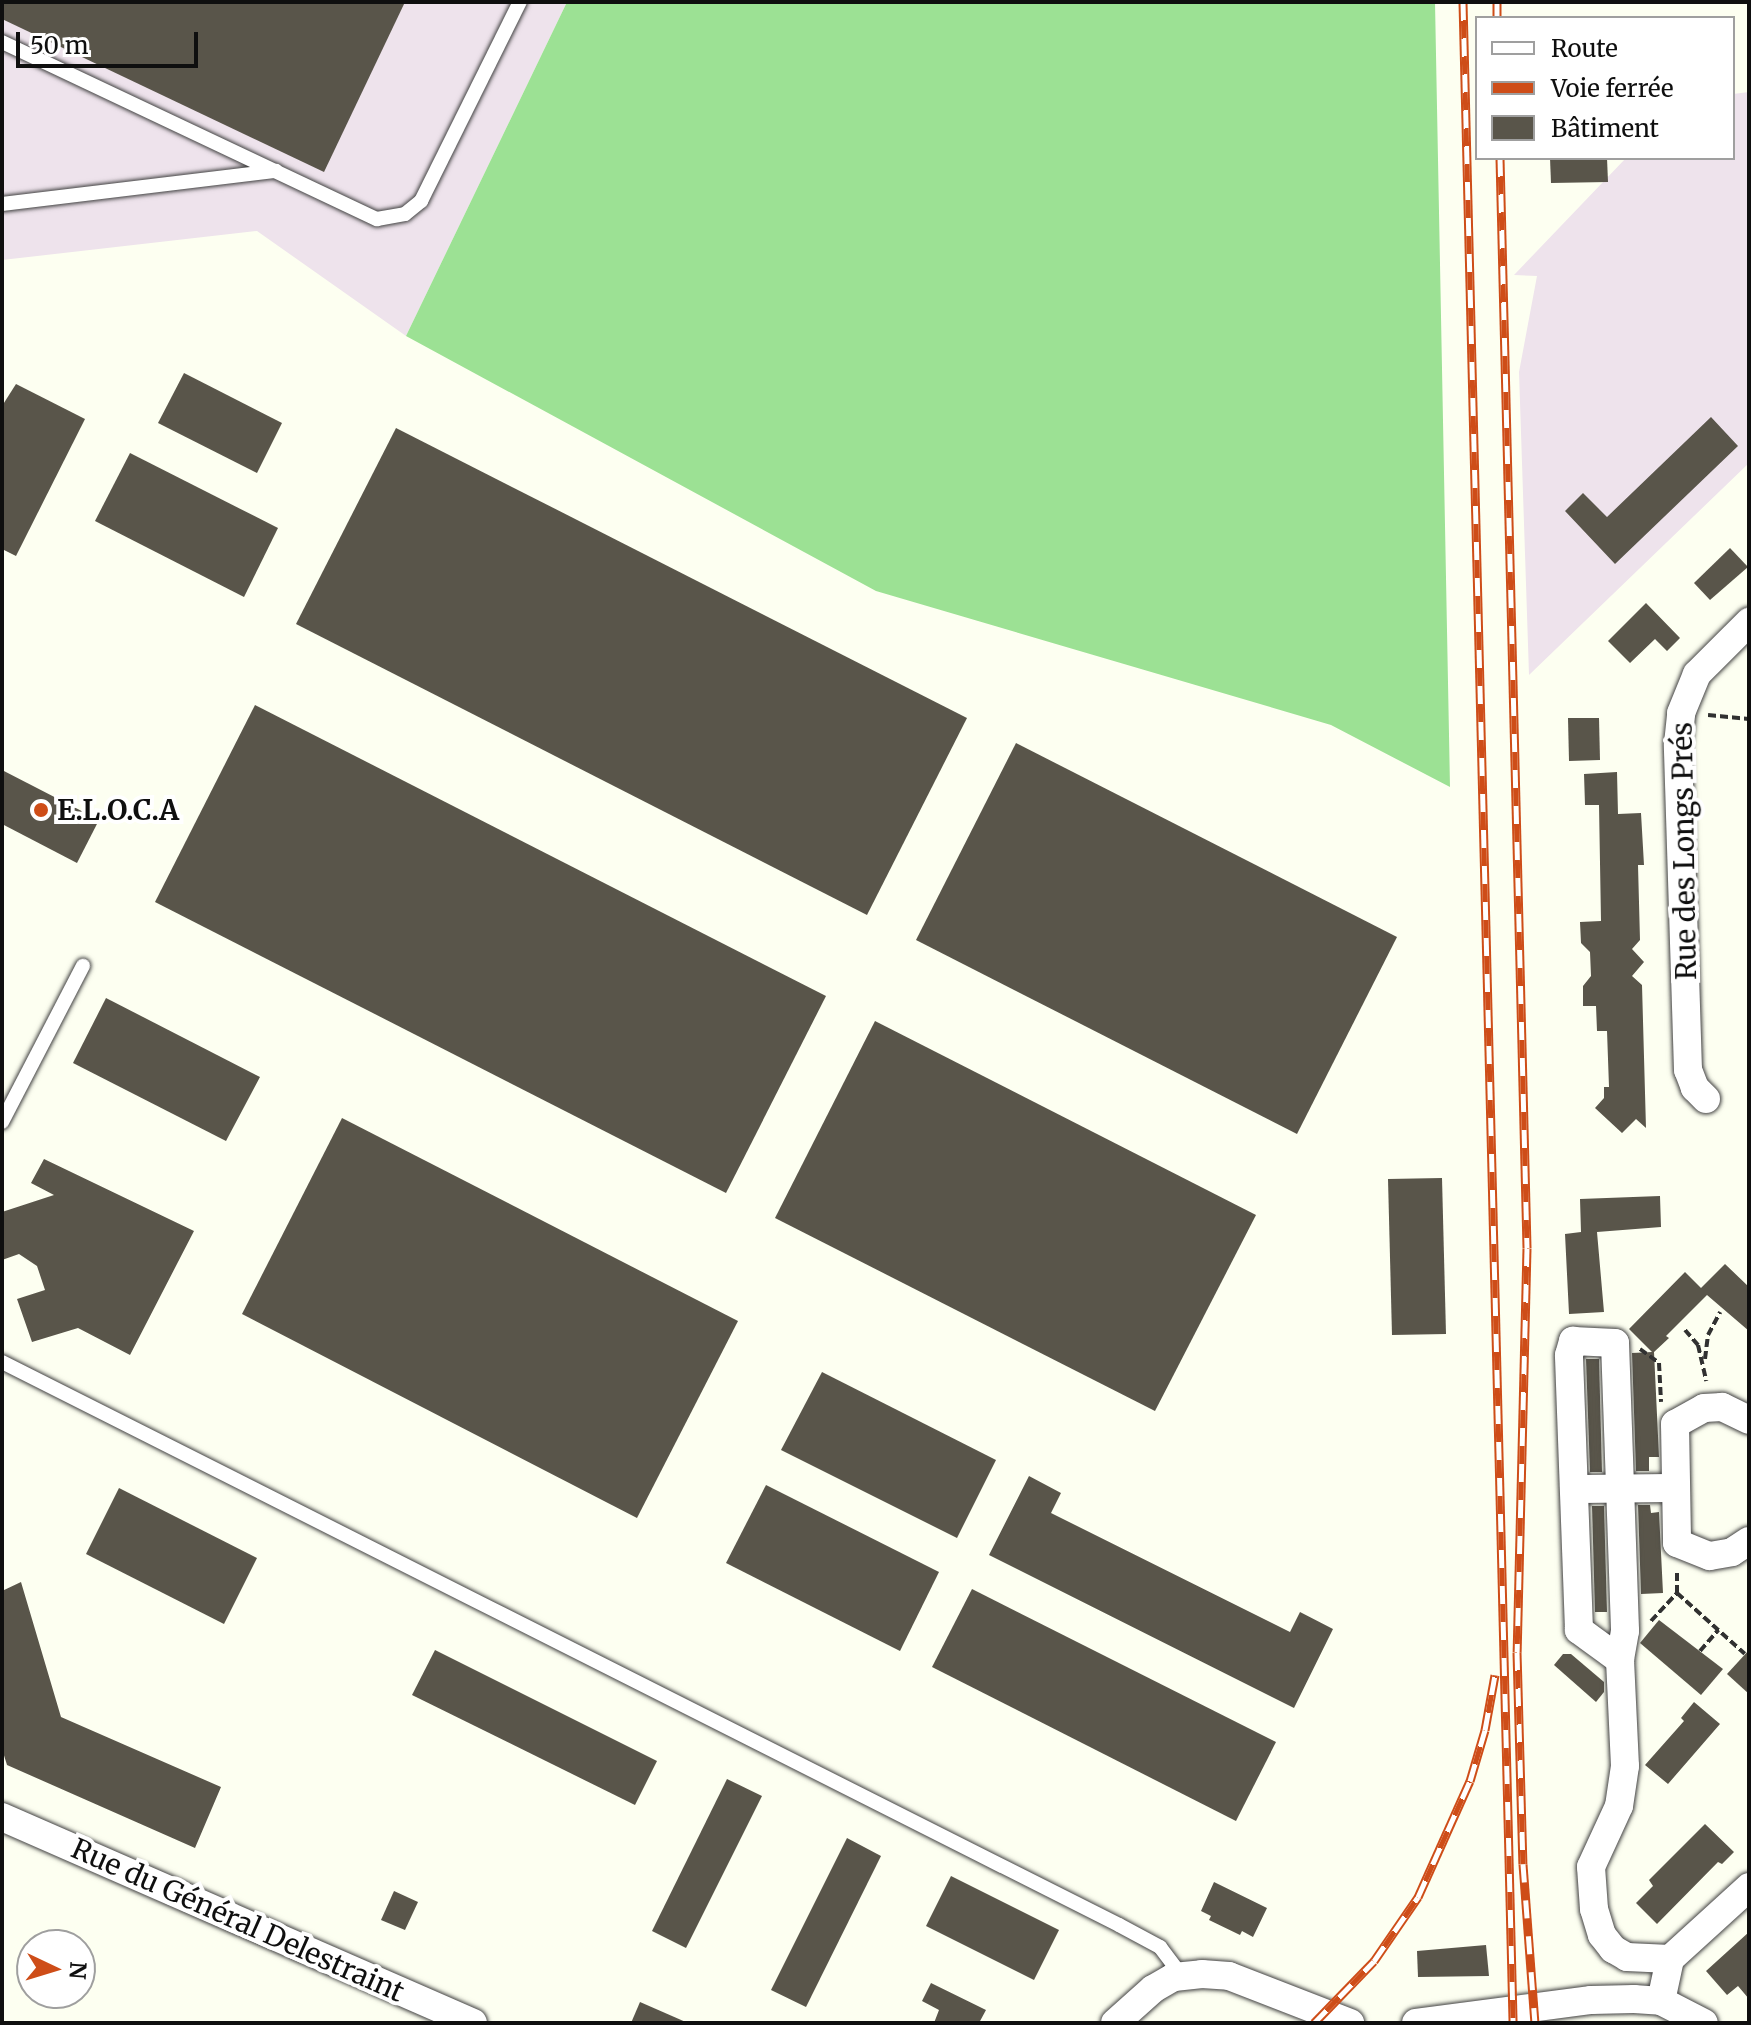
<!DOCTYPE html>
<html>
<head>
<meta charset="utf-8">
<style>
	body { margin:0 }
	#map { position:relative; width:1751px; height:2025px; overflow:hidden; background:#fdfff1; font-family:Merriweather,serif }
	div>[style] { position:absolute }
	.industrial>* { inset:0; background:#eee3ec }
	.forest>* { inset:0; background:#9ce194 }
	.building>* { inset:0; background:#59554a }
	.path>* { height:4px; margin-top:-2px; transform-origin:0; background:repeating-linear-gradient(90deg,#313131 0 8px,transparent 0 12px) }
	.roads { filter:drop-shadow(0 0 2px #424242) drop-shadow(0 0 2px #424242) }
	.service>* { height:14px; margin:-7px; padding:0 7px; transform-origin:7px; border-radius:7px; background:#fff }
	.minor>* { height:28px; margin:-14px; padding:0 14px; transform-origin:14px; border-radius:14px; background:#fff }
	.rail>* { height:9px; margin-top:-4.5px; transform-origin:0; background:repeating-linear-gradient(90deg,#fff 0 18px,#ce4d18 0 36px); box-sizing:border-box; border-block:2px solid #ce4d18 }
	.dots>* { width:22px; height:22px; translate:-50% -50%; box-sizing:border-box; border:4px solid #fff; border-radius:50% }
	span { translate:-50% -50%; white-space:nowrap; text-align:center; line-height:1.15; -webkit-text-stroke:8px #fff; paint-order:stroke }
	.poi-label { font-size:28px; color:#0f0f0f; font-weight:700 }
	.left { translate:0 -50%; text-align:left }
	.street-label { font-size:28px; color:#0f0f0f }
	.frame { position:absolute; inset:0; border:4px solid #0f0f0f; pointer-events:none }
	.legend { position:absolute; left:1475px; top:16px; width:260px; height:144px; box-sizing:border-box; background:#fff; border:2px solid #9f9f9f; margin:0; padding:10px 14px; list-style:none; font-size:24px; color:#0f0f0f }
	.legend li { display:flex; align-items:center; gap:16px; height:40px }
	.legend b { width:40px; border:2px solid #9f9f9f }
	.north { position:absolute; left:16px; top:1929px; width:80px; height:80px; box-sizing:border-box; background:#fff; border:2px solid #9f9f9f; border-radius:50%; rotate:94deg; font-size:22px; font-weight:700; line-height:32px; text-align:center; color:#0f0f0f }
	.north::after { content:''; display:block; margin:auto; width:28px; height:36px; background:#ce4d18; clip-path:polygon(50% 0,100% 100%,50% 72%,0 100%) }
	.scale { position:absolute; left:16px; top:32px; width:182px; height:36px; box-sizing:border-box; border:4px solid #0f0f0f; border-top:0; padding-left:10px; font-size:24px; line-height:28px; white-space:nowrap; color:#0f0f0f; -webkit-text-stroke:6px #fff; paint-order:stroke }
</style>
</head>
<body>
<div id="map">
	<div class="industrial">
		<i style="clip-path:polygon(2px 2px,567px 2px,406px 336px,257px 231px,2px 260px)"></i>
		<i style="clip-path:polygon(1749px 92px,1749px 463px,1529px 675px,1519px 372px,1537px 276px,1514px 275px,1626px 158px,1733px 158px,1733px 94px)"></i>
	</div>
	<div class="forest">
		<i style="clip-path:polygon(567px 2px,1435px 2px,1450px 787px,1331px 725px,876px 591px,406px 336px)"></i>
	</div>
	<div class="building">
		<i style="clip-path:polygon(2px 2px,405px 2px,324px 172px,2px 19px)"></i>
		<i style="clip-path:polygon(1550px 158px,1607px 158px,1608px 182px,1551px 183px)"></i>
		<i style="clip-path:polygon(184px 373px,282px 423px,257px 473px,158px 423px)"></i>
		<i style="clip-path:polygon(16px 384px,85px 419px,16px 556px,2px 549px,2px 406px)"></i>
		<i style="clip-path:polygon(1711px 417px,1738px 446px,1615px 564px,1565px 511px,1583px 493px,1607px 517px)"></i>
		<i style="clip-path:polygon(396px 428px,967px 718px,867px 915px,296px 624px)"></i>
		<i style="clip-path:polygon(130px 453px,278px 528px,244px 597px,95px 521px)"></i>
		<i style="clip-path:polygon(1730px 548px,1748px 567px,1710px 600px,1694px 583px)"></i>
		<i style="clip-path:polygon(1646px 603px,1680px 638px,1667px 651px,1655px 639px,1630px 663px,1608px 641px)"></i>
		<i style="clip-path:polygon(255px 705px,826px 996px,726px 1193px,155px 902px)"></i>
		<i style="clip-path:polygon(1568px 718px,1599px 718px,1600px 760px,1569px 761px)"></i>
		<i style="clip-path:polygon(1016px 743px,1397px 937px,1297px 1134px,916px 940px)"></i>
		<i style="clip-path:polygon(2px 770px,99px 820px,77px 863px,2px 824px)"></i>
		<i style="clip-path:polygon(1617px 772px,1618px 814px,1641px 813px,1644px 865px,1638px 865px,1640px 940px,1632px 949px,1644px 962px,1632px 976px,1642px 985px,1646px 1128px,1636px 1119px,1622px 1133px,1595px 1108px,1604px 1098px,1604px 1087px,1609px 1087px,1607px 1031px,1597px 1031px,1596px 1006px,1583px 1006px,1583px 986px,1591px 976px,1590px 952px,1581px 943px,1580px 922px,1601px 921px,1599px 805px,1585px 805px,1584px 774px)"></i>
		<i style="clip-path:polygon(106px 998px,260px 1077px,226px 1141px,73px 1063px)"></i>
		<i style="clip-path:polygon(875px 1021px,1256px 1215px,1155px 1411px,775px 1218px)"></i>
		<i style="clip-path:polygon(342px 1118px,738px 1321px,637px 1518px,242px 1314px)"></i>
		<i style="clip-path:polygon(44px 1159px,194px 1231px,130px 1355px,78px 1328px,32px 1342px,17px 1299px,45px 1290px,37px 1266px,19px 1254px,2px 1260px,2px 1212px,54px 1195px,31px 1183px)"></i>
		<i style="clip-path:polygon(1442px 1178px,1446px 1334px,1392px 1335px,1388px 1179px)"></i>
		<i style="clip-path:polygon(1660px 1196px,1661px 1227px,1597px 1232px,1604px 1312px,1569px 1314px,1565px 1234px,1581px 1232px,1580px 1199px)"></i>
		<i style="clip-path:polygon(1725px 1264px,1749px 1287px,1749px 1331px,1707px 1295px,1666px 1336px,1669px 1338px,1654px 1352px,1659px 1457px,1649px 1457px,1649px 1471px,1636px 1471px,1632px 1353px,1652px 1352px,1629px 1329px,1685px 1272px,1701px 1288px)"></i>
		<i style="clip-path:polygon(1586px 1359px,1599px 1359px,1602px 1472px,1590px 1472px)"></i>
		<i style="clip-path:polygon(822px 1372px,996px 1460px,957px 1538px,781px 1450px)"></i>
		<i style="clip-path:polygon(1029px 1476px,1061px 1493px,1051px 1513px,1290px 1632px,1300px 1612px,1333px 1629px,1294px 1708px,989px 1555px)"></i>
		<i style="clip-path:polygon(766px 1485px,939px 1572px,900px 1651px,726px 1563px)"></i>
		<i style="clip-path:polygon(119px 1488px,257px 1558px,224px 1624px,86px 1554px)"></i>
		<i style="clip-path:polygon(1638px 1505px,1650px 1505px,1651px 1513px,1659px 1512px,1663px 1593px,1641px 1594px)"></i>
		<i style="clip-path:polygon(1592px 1506px,1604px 1506px,1607px 1612px,1595px 1612px)"></i>
		<i style="clip-path:polygon(21px 1582px,61px 1717px,221px 1787px,195px 1848px,7px 1765px,2px 1749px,2px 1591px)"></i>
		<i style="clip-path:polygon(972px 1589px,1276px 1742px,1236px 1821px,932px 1667px)"></i>
		<i style="clip-path:polygon(1659px 1620px,1723px 1669px,1701px 1695px,1640px 1643px)"></i>
		<i style="clip-path:polygon(435px 1650px,657px 1761px,635px 1805px,412px 1695px)"></i>
		<i style="clip-path:polygon(1749px 1650px,1749px 1694px,1727px 1674px)"></i>
		<i style="clip-path:polygon(1563px 1654px,1571px 1654px,1604px 1682px,1604px 1692px,1596px 1702px,1554px 1665px)"></i>
		<i style="clip-path:polygon(1694px 1702px,1720px 1724px,1668px 1784px,1645px 1765px,1684px 1721px,1681px 1718px)"></i>
		<i style="clip-path:polygon(727px 1779px,762px 1796px,686px 1948px,652px 1931px)"></i>
		<i style="clip-path:polygon(1705px 1824px,1734px 1852px,1722px 1864px,1718px 1862px,1657px 1924px,1636px 1903px,1653px 1886px,1649px 1880px)"></i>
		<i style="clip-path:polygon(847px 1838px,881px 1856px,806px 2007px,771px 1990px)"></i>
		<i style="clip-path:polygon(951px 1876px,1059px 1930px,1034px 1980px,926px 1926px)"></i>
		<i style="clip-path:polygon(1214px 1882px,1267px 1908px,1253px 1937px,1242px 1931px,1240px 1935px,1209px 1920px,1211px 1916px,1201px 1911px)"></i>
		<i style="clip-path:polygon(394px 1891px,418px 1902px,405px 1930px,381px 1920px)"></i>
		<i style="clip-path:polygon(1749px 1932px,1749px 1999px,1738px 1986px,1727px 1995px,1706px 1971px)"></i>
		<i style="clip-path:polygon(1486px 1945px,1489px 1976px,1418px 1977px,1417px 1951px)"></i>
		<i style="clip-path:polygon(931px 1983px,986px 2010px,979px 2023px,934px 2023px,939px 2010px,922px 2001px)"></i>
		<i style="clip-path:polygon(640px 2002px,688px 2023px,631px 2023px)"></i>
	</div>
	<div class="path">
		<i style="left:1708px;top:715px;width:41px;rotate:5.6deg"></i>
		<i style="left:1685px;top:1330px;width:20px;rotate:49deg"></i>
		<i style="left:1698px;top:1345px;width:37px;rotate:77deg"></i>
		<i style="left:1640px;top:1349px;width:24px;rotate:36deg"></i>
		<i style="left:1659px;top:1363px;width:39px;rotate:87deg"></i>
		<i style="left:1705px;top:1359px;width:24px;rotate:-83deg"></i>
		<i style="left:1708px;top:1335px;width:26px;rotate:-62deg"></i>
		<i style="left:1677px;top:1593px;width:91px;rotate:41.9deg"></i>
		<i style="left:1651px;top:1621px;width:38px;rotate:-47deg"></i>
		<i style="left:1677px;top:1593px;width:21px;rotate:-90deg"></i>
		<i style="left:1700px;top:1651px;width:28px;rotate:-49deg"></i>
	</div>
	<div class="roads">
		<div class="service">
			<i style="left:2px;top:42px;width:415px;rotate:25.3deg"></i>
			<i style="left:377px;top:219px;width:28px;rotate:-10deg"></i>
			<i style="left:405px;top:214px;width:21px;rotate:-39deg"></i>
			<i style="left:421px;top:201px;width:222px;rotate:-63.6deg"></i>
			<i style="left:2px;top:204px;width:276px;rotate:-6.9deg"></i>
			<i style="left:2px;top:1122px;width:176px;rotate:-62.6deg"></i>
			<i style="left:2px;top:1362px;width:1251px;rotate:26.75deg"></i>
			<i style="left:1119px;top:1925px;width:47px;rotate:28.2deg"></i>
			<i style="left:1160px;top:1947px;width:36px;rotate:53deg"></i>
		</div>
		<div class="minor">
			<i style="left:1706px;top:1099px;width:16px;rotate:-135deg"></i>
			<i style="left:1695px;top:1088px;width:19px;rotate:-111deg"></i>
			<i style="left:1688px;top:1070px;width:326px;rotate:-91.8deg"></i>
			<i style="left:1678px;top:744px;width:31px;rotate:-84deg"></i>
			<i style="left:1681px;top:713px;width:42px;rotate:-67.7deg"></i>
			<i style="left:1697px;top:674px;width:74px;rotate:-45deg"></i>
			<i style="left:1749px;top:1420px;width:30px;rotate:-154deg"></i>
			<i style="left:1722px;top:1407px;width:18px;rotate:177deg"></i>
			<i style="left:1704px;top:1408px;width:33px;rotate:151deg"></i>
			<i style="left:1675px;top:1424px;width:119px;rotate:89deg"></i>
			<i style="left:1677px;top:1543px;width:35px;rotate:22deg"></i>
			<i style="left:1710px;top:1556px;width:22px;rotate:-10deg"></i>
			<i style="left:1732px;top:1552px;width:20px;rotate:-33deg"></i>
			<i style="left:1574px;top:1489px;width:102px;rotate:-0.6deg"></i>
			<i style="left:1620px;top:1660px;width:51px;rotate:-143.8deg"></i>
			<i style="left:1579px;top:1630px;width:275px;rotate:-92.1deg"></i>
			<i style="left:1569px;top:1355px;width:15px;rotate:-74deg"></i>
			<i style="left:1573px;top:1341px;width:42px;rotate:2.7deg"></i>
			<i style="left:1615px;top:1343px;width:288px;rotate:88deg"></i>
			<i style="left:1625px;top:1631px;width:29px;rotate:100deg"></i>
			<i style="left:1620px;top:1660px;width:106px;rotate:87.3deg"></i>
			<i style="left:1625px;top:1766px;width:40px;rotate:98.5deg"></i>
			<i style="left:1619px;top:1806px;width:67px;rotate:114.7deg"></i>
			<i style="left:1591px;top:1867px;width:42px;rotate:85.9deg"></i>
			<i style="left:1594px;top:1909px;width:27px;rotate:73deg"></i>
			<i style="left:1602px;top:1935px;width:18px;rotate:52deg"></i>
			<i style="left:1613px;top:1949px;width:16px;rotate:30deg"></i>
			<i style="left:1627px;top:1957px;width:43px;rotate:2.7deg"></i>
			<i style="left:2px;top:1817px;width:514px;rotate:23.62deg"></i>
			<i style="left:1661px;top:2001px;width:43px;rotate:-77.9deg"></i>
			<i style="left:1670px;top:1959px;width:107px;rotate:-42.3deg"></i>
			<i style="left:1115px;top:2023px;width:51px;rotate:-41.8deg"></i>
			<i style="left:1153px;top:1989px;width:24px;rotate:-30deg"></i>
			<i style="left:1174px;top:1977px;width:28px;rotate:-6deg"></i>
			<i style="left:1202px;top:1974px;width:27px;rotate:4deg"></i>
			<i style="left:1229px;top:1976px;width:130px;rotate:21.2deg"></i>
			<i style="left:1416px;top:2023px;width:177px;rotate:-7.5deg"></i>
			<i style="left:1591px;top:2000px;width:43px;rotate:-1.3deg"></i>
			<i style="left:1634px;top:1999px;width:27px;rotate:4deg"></i>
			<i style="left:1661px;top:2001px;width:48px;rotate:27.1deg"></i>
		</div>
	</div>
	<div class="rail">
		<i style="left:1463px;top:2px;width:2022px;rotate:88.58deg"></i>
		<i style="left:1497px;top:2px;width:16px;rotate:90deg"></i>
		<i style="left:1500px;top:158px;width:1090px;rotate:88.58deg"></i>
		<i style="left:1527px;top:1248px;width:404px;rotate:91.4deg"></i>
		<i style="left:1517px;top:1652px;width:212px;rotate:88.4deg"></i>
		<i style="left:1523px;top:1864px;width:159px;rotate:85.7deg"></i>
		<i style="left:1314px;top:2023px;width:86px;rotate:-45.9deg"></i>
		<i style="left:1374px;top:1961px;width:78px;rotate:-55.5deg"></i>
		<i style="left:1418px;top:1897px;width:127px;rotate:-65.9deg"></i>
		<i style="left:1470px;top:1781px;width:53px;rotate:-73.6deg"></i>
		<i style="left:1485px;top:1730px;width:56px;rotate:-79.7deg"></i>
	</div>
	<div class="dots">
		<i style="left:41px;top:810px;background:#ce4d18"></i>
	</div>
	<div class="poi-label">
		<span class="left" style="left:57px;top:810px">E.L.O.C.A</span>
	</div>
	<div class="street-label">
		<span style="left:1684px;top:851px;rotate:-91deg">Rue des Longs Prés</span>
		<span style="left:238px;top:1920px;rotate:24deg">Rue du Général Delestraint</span>
	</div>
	<div class="frame"></div>
	<ul class="legend">
	<li><b style="height:10px;background:#fff"></b>Route</li>
	<li><b style="height:10px;background:#ce4d18"></b>Voie ferrée</li>
	<li><b style="height:22px;background:#59554a"></b>Bâtiment</li>
	</ul>
	<div class="north">N</div>
	<div class="scale">50 m</div>
</div>
</body>
</html>
